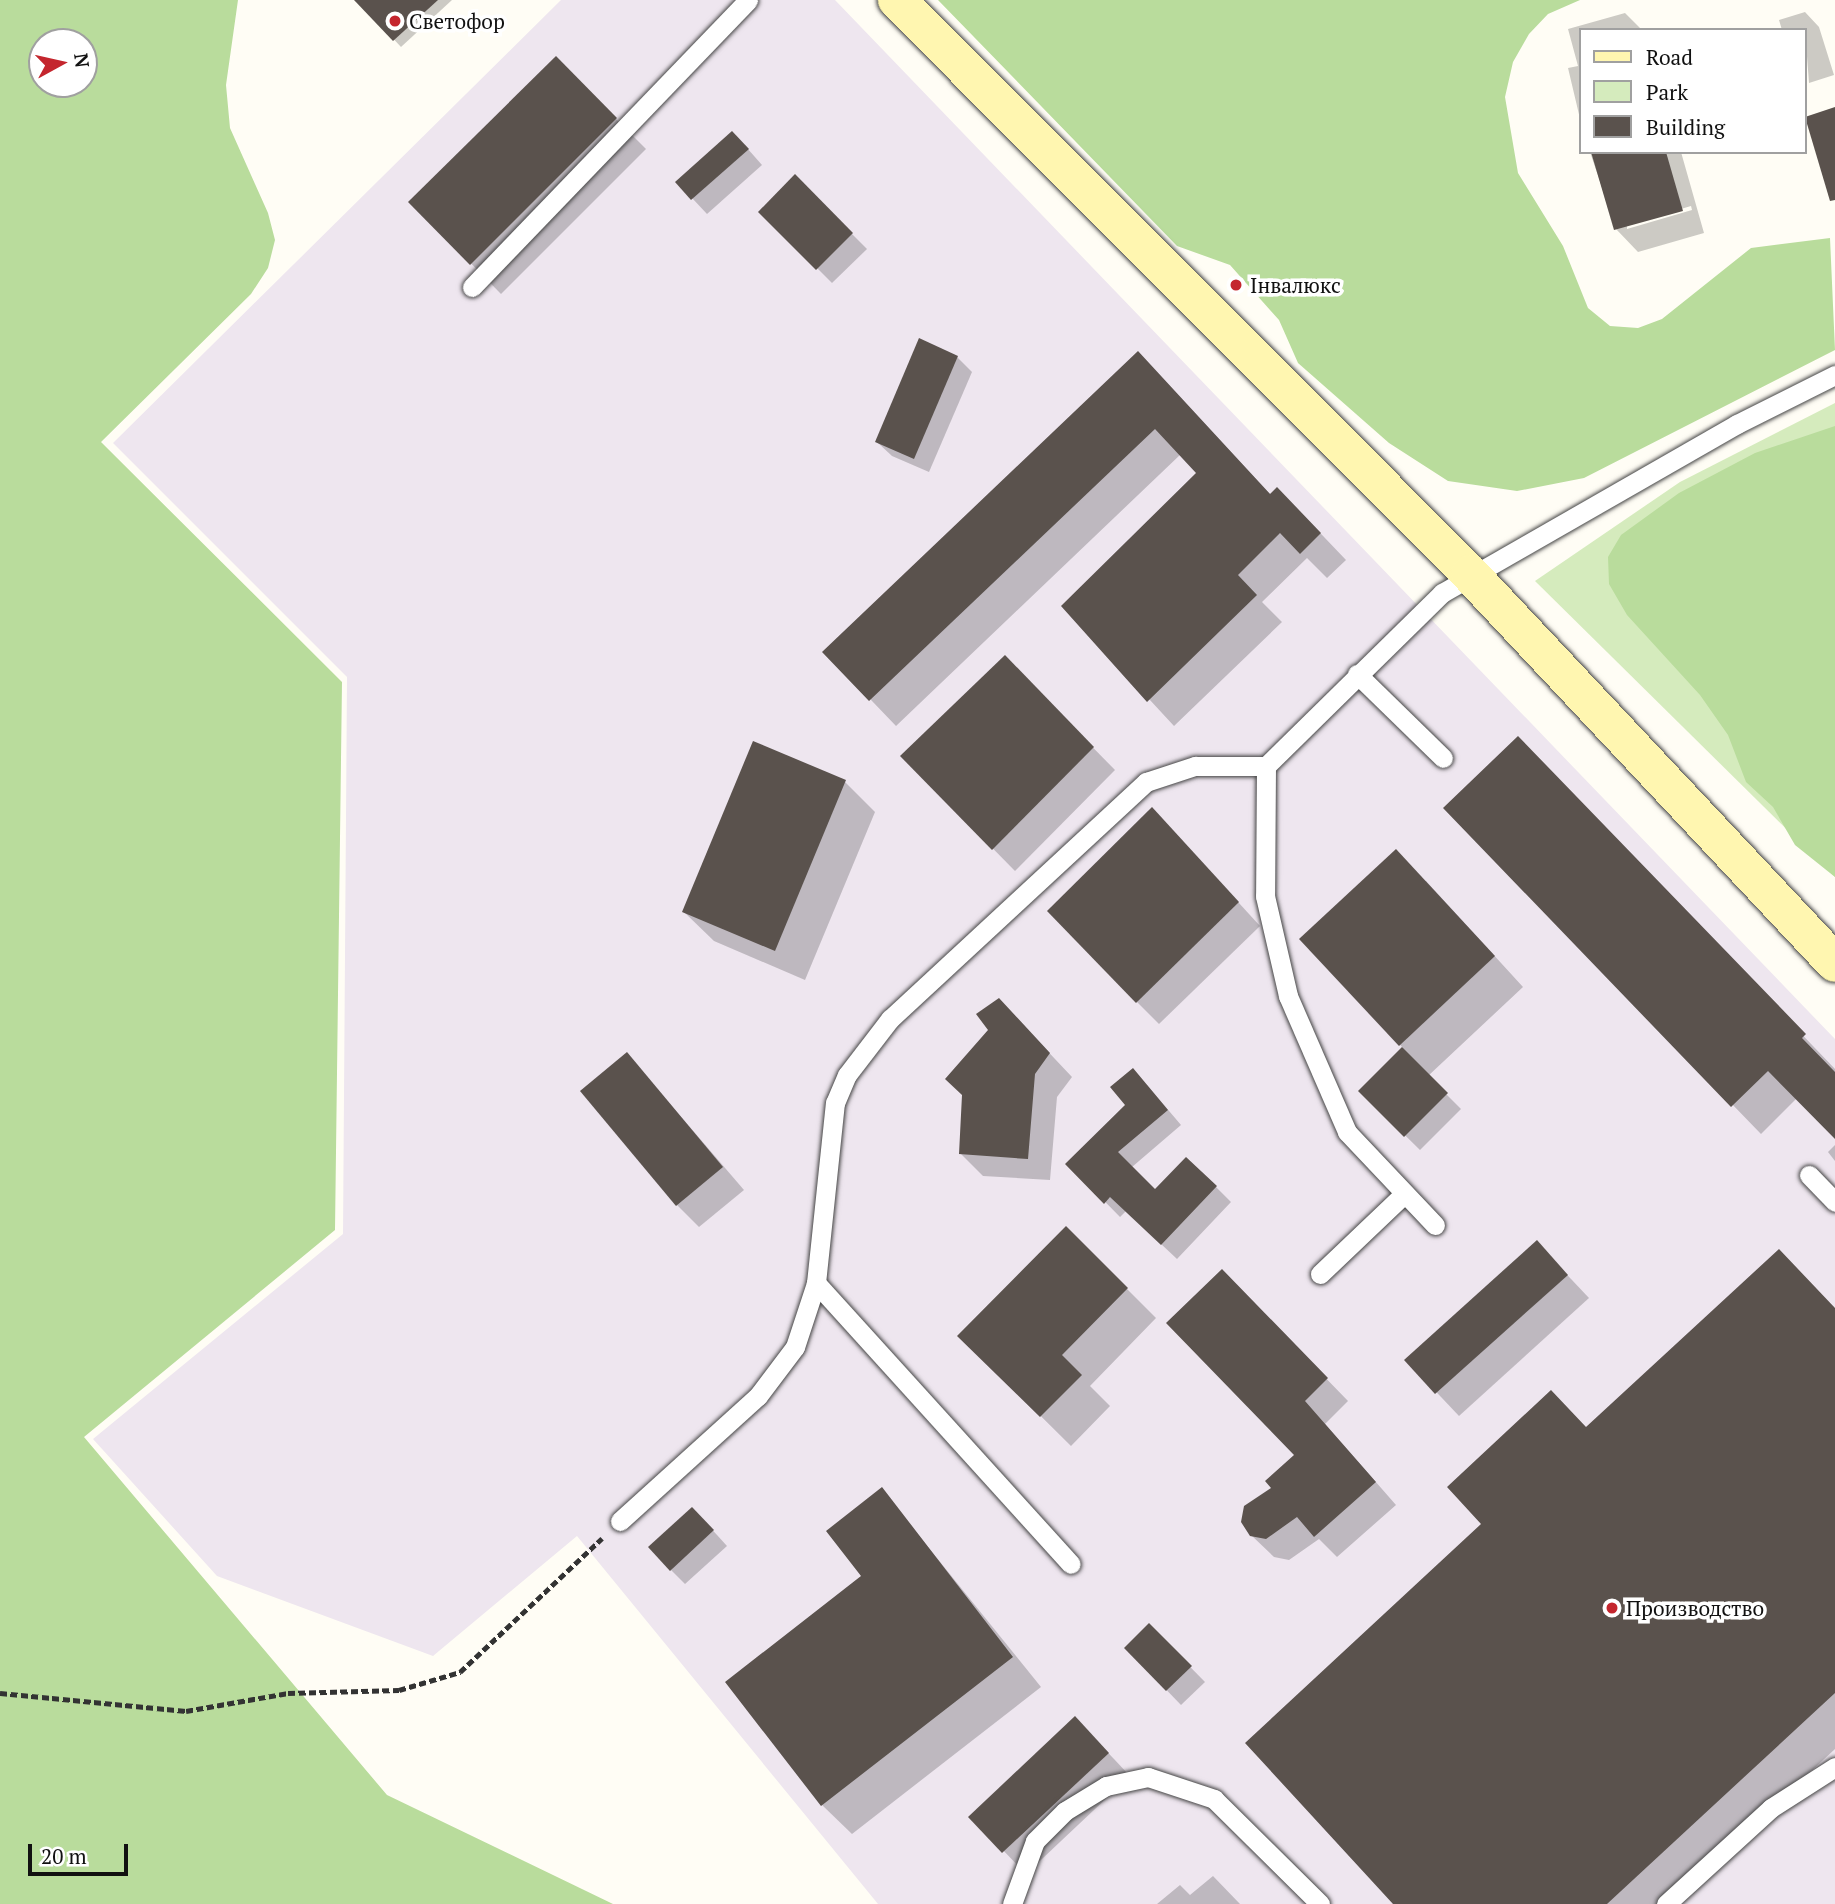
<!DOCTYPE html>
<html>
<head>
<meta charset="utf-8">
<style>
	body { margin:0 }
	#map { position:relative; width:1835px; height:1904px; overflow:hidden; background:#fffdf5; font-family:"PT Serif",serif }
	div>[style] { position:absolute }
	.industrial>* { inset:0; background:#eee6ef }
	.green>* { inset:0; background:#d5ebbd }
	.forest>* { inset:0; background:#b9dc9c }
	.shadow>* { inset:0; background:#0003 }
	.building>* { inset:0; background:#5a524d }
	.path>* { height:4.5px; margin-top:-2.25px; transform-origin:0; background:repeating-linear-gradient(90deg,#333 0 7px,transparent 0 10.5px) }
	.roads { filter:drop-shadow(0 0 2px #444) drop-shadow(0 0 2px #444) }
	.lane>* { height:19px; margin:-9.5px; padding:0 9.5px; transform-origin:9.5px; border-radius:9.5px; background:#fff }
	.secondary>* { height:38px; margin:-19px; padding:0 19px; transform-origin:19px; border-radius:19px; background:#fff6b0 }
	.dots>* { width:19px; height:19px; translate:-50% -50%; box-sizing:border-box; border:4px solid #fff; border-radius:50% }
	span { translate:-50% -50%; white-space:nowrap; text-align:center; line-height:1.15; -webkit-text-stroke:7px #fff; paint-order:stroke }
	.poi-label { font-size:21px; color:#111 }
	.left { translate:0 -50%; text-align:left }
	.legend { position:absolute; left:1579px; top:28px; width:228px; height:126px; box-sizing:border-box; background:#fff; border:2px solid #a0a0a0; margin:0; padding:9px 12px; list-style:none; font-size:21px; color:#111 }
	.legend li { display:flex; align-items:center; gap:14px; height:35px }
	.legend b { width:35px; border:2px solid #a0a0a0 }
	.north { position:absolute; left:28px; top:28px; width:70px; height:70px; box-sizing:border-box; background:#fff; border:2px solid #a0a0a0; border-radius:50%; rotate:82deg; font-size:19px; font-weight:700; line-height:28px; text-align:center; color:#111 }
	.north::after { content:''; display:block; margin:auto; width:24px; height:32px; background:#c4262e; clip-path:polygon(50% 0,100% 100%,50% 72%,0 100%) }
	.scale { position:absolute; left:28px; top:1844px; width:100px; height:32px; box-sizing:border-box; border:4px solid #111; border-top:0; padding-left:9px; font-size:21px; line-height:24px; white-space:nowrap; color:#111; -webkit-text-stroke:5px #fff; paint-order:stroke }
</style>
</head>
<body>
<div id="map">
	<div class="industrial">
		<i style="clip-path:polygon(561px 0,835px 0,1835px 1039px,1835px 1904px,878px 1904px,577px 1536px,433px 1656px,217px 1576px,93px 1439px,343px 1234px,347px 677px,113px 443px)"></i>
	</div>
	<div class="green">
		<i style="clip-path:polygon(1835px 403px,1835px 877px,1535px 581px,1680px 482px)"></i>
	</div>
	<div class="forest">
		<i style="clip-path:polygon(evenodd,0 0,238px 0,226px 85px,230px 128px,268px 213px,275px 240px,268px 268px,251px 294px,101px 442px,342px 682px,335px 1230px,84px 1437px,387px 1795px,613px 1904px,0 1904px,0 0,84px 42px,84px 84px,42px 84px,42px 42px,84px 42px)"></i>
		<i style="clip-path:polygon(938px 0,1580px 0,1548px 14px,1529px 34px,1513px 62px,1505px 97px,1518px 173px,1563px 246px,1588px 308px,1610px 326px,1638px 328px,1662px 319px,1751px 248px,1830px 238px,1835px 350px,1584px 478px,1517px 491px,1448px 481px,1389px 443px,1298px 363px,1279px 320px,1230px 265px,1177px 246px)"></i>
		<i style="clip-path:polygon(1835px 426px,1835px 877px,1795px 845px,1773px 807px,1746px 782px,1728px 735px,1700px 695px,1627px 615px,1609px 584px,1608px 557px,1621px 535px,1679px 493px,1755px 453px)"></i>
	</div>
	<div class="shadow">
		<i style="clip-path:polygon(357px 0,452px 0,401px 47px)"></i>
		<i style="clip-path:polygon(1805px 12px,1819px 27px,1834px 75px,1809px 83px,1805px 30px,1782px 30px,1779px 20px)"></i>
		<i style="clip-path:polygon(1625px 13px,1642px 30px,1581px 30px,1581px 123px,1568px 68px,1578px 66px,1568px 29px)"></i>
		<i style="clip-path:polygon(556px 59px,646px 149px,501px 294px,411px 202px)"></i>
		<i style="clip-path:polygon(747px 148px,762px 165px,707px 214px,677px 182px)"></i>
		<i style="clip-path:polygon(evenodd,1590px 152px,1681px 152px,1704px 233px,1638px 252px,1616px 229px,1590px 152px,1691px 206px,1692px 210px,1627px 229px,1627px 225px,1691px 206px)"></i>
		<i style="clip-path:polygon(795px 177px,867px 249px,832px 283px,761px 212px)"></i>
		<i style="clip-path:polygon(957px 357px,972px 372px,929px 472px,892px 456px,877px 442px)"></i>
		<i style="clip-path:polygon(1163px 379px,1271px 495px,1303px 515px,1346px 560px,1327px 578px,1307px 558px,1262px 602px,1282px 622px,1174px 726px,1063px 606px,1199px 473px,1181px 454px,896px 726px,825px 652px)"></i>
		<i style="clip-path:polygon(1005px 658px,1115px 770px,1015px 871px,902px 756px)"></i>
		<i style="clip-path:polygon(1546px 767px,1835px 1069px,1835px 1136px,1797px 1098px,1761px 1134px,1446px 809px)"></i>
		<i style="clip-path:polygon(845px 782px,875px 812px,805px 980px,714px 941px,684px 912px)"></i>
		<i style="clip-path:polygon(1174px 832px,1260px 926px,1159px 1024px,1137px 1002px)"></i>
		<i style="clip-path:polygon(1426px 881px,1523px 987px,1428px 1076px,1461px 1109px,1420px 1150px,1360px 1091px,1403px 1048px,1302px 940px)"></i>
		<i style="clip-path:polygon(1021px 1023px,1072px 1077px,1057px 1097px,1050px 1180px,983px 1176px,960px 1153px)"></i>
		<i style="clip-path:polygon(627px 1054px,744px 1190px,699px 1227px,677px 1205px)"></i>
		<i style="clip-path:polygon(1147px 1085px,1181px 1125px,1132px 1167px,1155px 1192px,1216px 1187px,1231px 1202px,1177px 1259px,1126px 1211px,1120px 1217px,1068px 1164px)"></i>
		<i style="clip-path:polygon(1835px 1145px,1835px 1161px,1828px 1152px)"></i>
		<i style="clip-path:polygon(1066px 1228px,1156px 1318px,1090px 1386px,1110px 1406px,1071px 1446px,960px 1336px)"></i>
		<i style="clip-path:polygon(1537px 1243px,1589px 1298px,1459px 1416px,1407px 1361px)"></i>
		<i style="clip-path:polygon(1243px 1293px,1348px 1401px,1325px 1424px,1396px 1505px,1337px 1557px,1319px 1539px,1289px 1560px,1274px 1557px,1251px 1535px,1297px 1455px)"></i>
		<i style="clip-path:polygon(1835px 1309px,1835px 1749px,1667px 1904px,1396px 1904px,1587px 1429px)"></i>
		<i style="clip-path:polygon(882px 1490px,1041px 1687px,852px 1834px,822px 1805px)"></i>
		<i style="clip-path:polygon(707px 1524px,727px 1546px,685px 1584px,671px 1570px)"></i>
		<i style="clip-path:polygon(1149px 1625px,1205px 1682px,1181px 1705px,1126px 1648px)"></i>
		<i style="clip-path:polygon(1097px 1741px,1130px 1776px,1026px 1874px,971px 1817px)"></i>
		<i style="clip-path:polygon(1213px 1876px,1240px 1904px,1157px 1904px,1180px 1885px,1190px 1895px)"></i>
	</div>
	<div class="building">
		<i style="clip-path:polygon(354px 0,438px 0,393px 41px)"></i>
		<i style="clip-path:polygon(556px 56px,617px 118px,470px 265px,408px 202px)"></i>
		<i style="clip-path:polygon(1835px 107px,1835px 200px,1830px 201px,1805px 117px)"></i>
		<i style="clip-path:polygon(732px 131px,749px 149px,691px 200px,675px 182px)"></i>
		<i style="clip-path:polygon(1591px 152px,1666px 152px,1683px 211px,1614px 230px)"></i>
		<i style="clip-path:polygon(795px 174px,853px 233px,816px 270px,758px 212px)"></i>
		<i style="clip-path:polygon(919px 338px,958px 356px,914px 459px,875px 442px)"></i>
		<i style="clip-path:polygon(1138px 351px,1270px 494px,1277px 487px,1321px 533px,1300px 554px,1280px 533px,1238px 575px,1257px 595px,1147px 702px,1061px 606px,1196px 473px,1155px 429px,869px 701px,822px 652px)"></i>
		<i style="clip-path:polygon(1005px 655px,1094px 747px,992px 850px,900px 756px)"></i>
		<i style="clip-path:polygon(1518px 736px,1806px 1034px,1802px 1038px,1835px 1072px,1835px 1139px,1768px 1071px,1731px 1107px,1443px 808px)"></i>
		<i style="clip-path:polygon(753px 741px,846px 780px,775px 951px,682px 912px)"></i>
		<i style="clip-path:polygon(1152px 807px,1239px 902px,1136px 1003px,1047px 911px)"></i>
		<i style="clip-path:polygon(1396px 849px,1495px 956px,1399px 1046px,1299px 939px)"></i>
		<i style="clip-path:polygon(999px 998px,1050px 1053px,1035px 1074px,1028px 1159px,959px 1154px,962px 1095px,945px 1079px,988px 1030px,976px 1014px)"></i>
		<i style="clip-path:polygon(1402px 1047px,1448px 1093px,1404px 1137px,1358px 1091px)"></i>
		<i style="clip-path:polygon(627px 1052px,723px 1167px,676px 1206px,580px 1091px)"></i>
		<i style="clip-path:polygon(1133px 1068px,1168px 1110px,1118px 1152px,1155px 1189px,1186px 1157px,1217px 1186px,1161px 1245px,1110px 1197px,1104px 1204px,1065px 1164px,1125px 1105px,1110px 1087px)"></i>
		<i style="clip-path:polygon(1066px 1226px,1128px 1288px,1062px 1355px,1082px 1375px,1040px 1417px,957px 1336px)"></i>
		<i style="clip-path:polygon(1537px 1240px,1568px 1275px,1435px 1394px,1404px 1360px)"></i>
		<i style="clip-path:polygon(1779px 1249px,1835px 1308px,1835px 1693px,1607px 1904px,1393px 1904px,1245px 1743px,1481px 1524px,1447px 1487px,1551px 1390px,1586px 1427px)"></i>
		<i style="clip-path:polygon(1222px 1269px,1328px 1378px,1305px 1401px,1376px 1482px,1314px 1537px,1297px 1517px,1266px 1539px,1250px 1536px,1241px 1522px,1244px 1506px,1271px 1488px,1265px 1481px,1294px 1455px,1166px 1323px)"></i>
		<i style="clip-path:polygon(882px 1487px,1013px 1657px,821px 1806px,725px 1682px,861px 1576px,826px 1531px)"></i>
		<i style="clip-path:polygon(692px 1507px,714px 1530px,670px 1571px,648px 1547px)"></i>
		<i style="clip-path:polygon(1149px 1623px,1192px 1666px,1166px 1691px,1124px 1648px)"></i>
		<i style="clip-path:polygon(1075px 1716px,1109px 1753px,1002px 1853px,968px 1817px)"></i>
	</div>
	<div class="path">
		<i style="left:0;top:1693px;width:187px;rotate:5.5deg"></i>
		<i style="left:186px;top:1711px;width:104px;rotate:-10deg"></i>
		<i style="left:288px;top:1693px;width:111px;rotate:-1.5deg"></i>
		<i style="left:399px;top:1690px;width:64px;rotate:-16.4deg"></i>
		<i style="left:460px;top:1672px;width:195px;rotate:-43.3deg"></i>
	</div>
	<div class="roads">
		<div class="lane">
			<i style="left:472px;top:287px;width:398px;rotate:-46.1deg"></i>
			<i style="left:1357px;top:674px;width:120px;rotate:44.3deg"></i>
			<i style="left:1266px;top:766px;width:130px;rotate:90.4deg"></i>
			<i style="left:1265px;top:896px;width:103px;rotate:77deg"></i>
			<i style="left:1288px;top:996px;width:148px;rotate:66.5deg"></i>
			<i style="left:1347px;top:1132px;width:128px;rotate:46.6deg"></i>
			<i style="left:1809px;top:1175px;width:37px;rotate:46deg"></i>
			<i style="left:1320px;top:1274px;width:116px;rotate:-43.6deg"></i>
			<i style="left:816px;top:1283px;width:379px;rotate:47.8deg"></i>
			<i style="left:620px;top:1521px;width:186px;rotate:-42.2deg"></i>
			<i style="left:758px;top:1396px;width:61px;rotate:-52.9deg"></i>
			<i style="left:795px;top:1347px;width:67px;rotate:-71.8deg"></i>
			<i style="left:816px;top:1283px;width:181px;rotate:-84deg"></i>
			<i style="left:835px;top:1103px;width:30px;rotate:-67deg"></i>
			<i style="left:847px;top:1075px;width:71px;rotate:-52.5deg"></i>
			<i style="left:890px;top:1019px;width:349px;rotate:-42.8deg"></i>
			<i style="left:1146px;top:782px;width:52px;rotate:-18.1deg"></i>
			<i style="left:1195px;top:766px;width:71px"></i>
			<i style="left:1266px;top:766px;width:247px;rotate:-44.5deg"></i>
			<i style="left:1442px;top:593px;width:340px;rotate:-29.8deg"></i>
			<i style="left:1737px;top:424px;width:110px;rotate:-26.6deg"></i>
			<i style="left:1012px;top:1904px;width:67px;rotate:-69.9deg"></i>
			<i style="left:1035px;top:1841px;width:42px;rotate:-45deg"></i>
			<i style="left:1065px;top:1811px;width:48px;rotate:-31.4deg"></i>
			<i style="left:1106px;top:1786px;width:43px;rotate:-12.1deg"></i>
			<i style="left:1148px;top:1777px;width:70px;rotate:18.4deg"></i>
			<i style="left:1214px;top:1799px;width:149px;rotate:44.7deg"></i>
			<i style="left:1666px;top:1904px;width:142px;rotate:-42.4deg"></i>
			<i style="left:1771px;top:1808px;width:76px;rotate:-32.6deg"></i>
		</div>
		<div class="secondary">
			<i style="left:897px;top:0;width:811px;rotate:45.05deg"></i>
			<i style="left:1470px;top:574px;width:533px;rotate:46.82deg"></i>
		</div>
	</div>
	<div class="dots">
		<i style="left:395px;top:21px;background:#c4262e"></i>
		<i style="left:1236px;top:285px;background:#c4262e"></i>
		<i style="left:1612px;top:1608px;background:#c4262e"></i>
	</div>
	<div class="poi-label">
		<span class="left" style="left:409px;top:21px">Светофор</span>
		<span class="left" style="left:1250px;top:285px">Інвалюкс</span>
		<span class="left" style="left:1626px;top:1608px">Производство</span>
	</div>
	<ul class="legend">
	<li><b style="height:9px;background:#fff6b0"></b>Road</li>
	<li><b style="height:19px;background:#d5ebbd"></b>Park</li>
	<li><b style="height:19px;background:#5a524d"></b>Building</li>
	</ul>
	<div class="north">N</div>
	<div class="scale">20 m</div>
</div>
</body>
</html>
